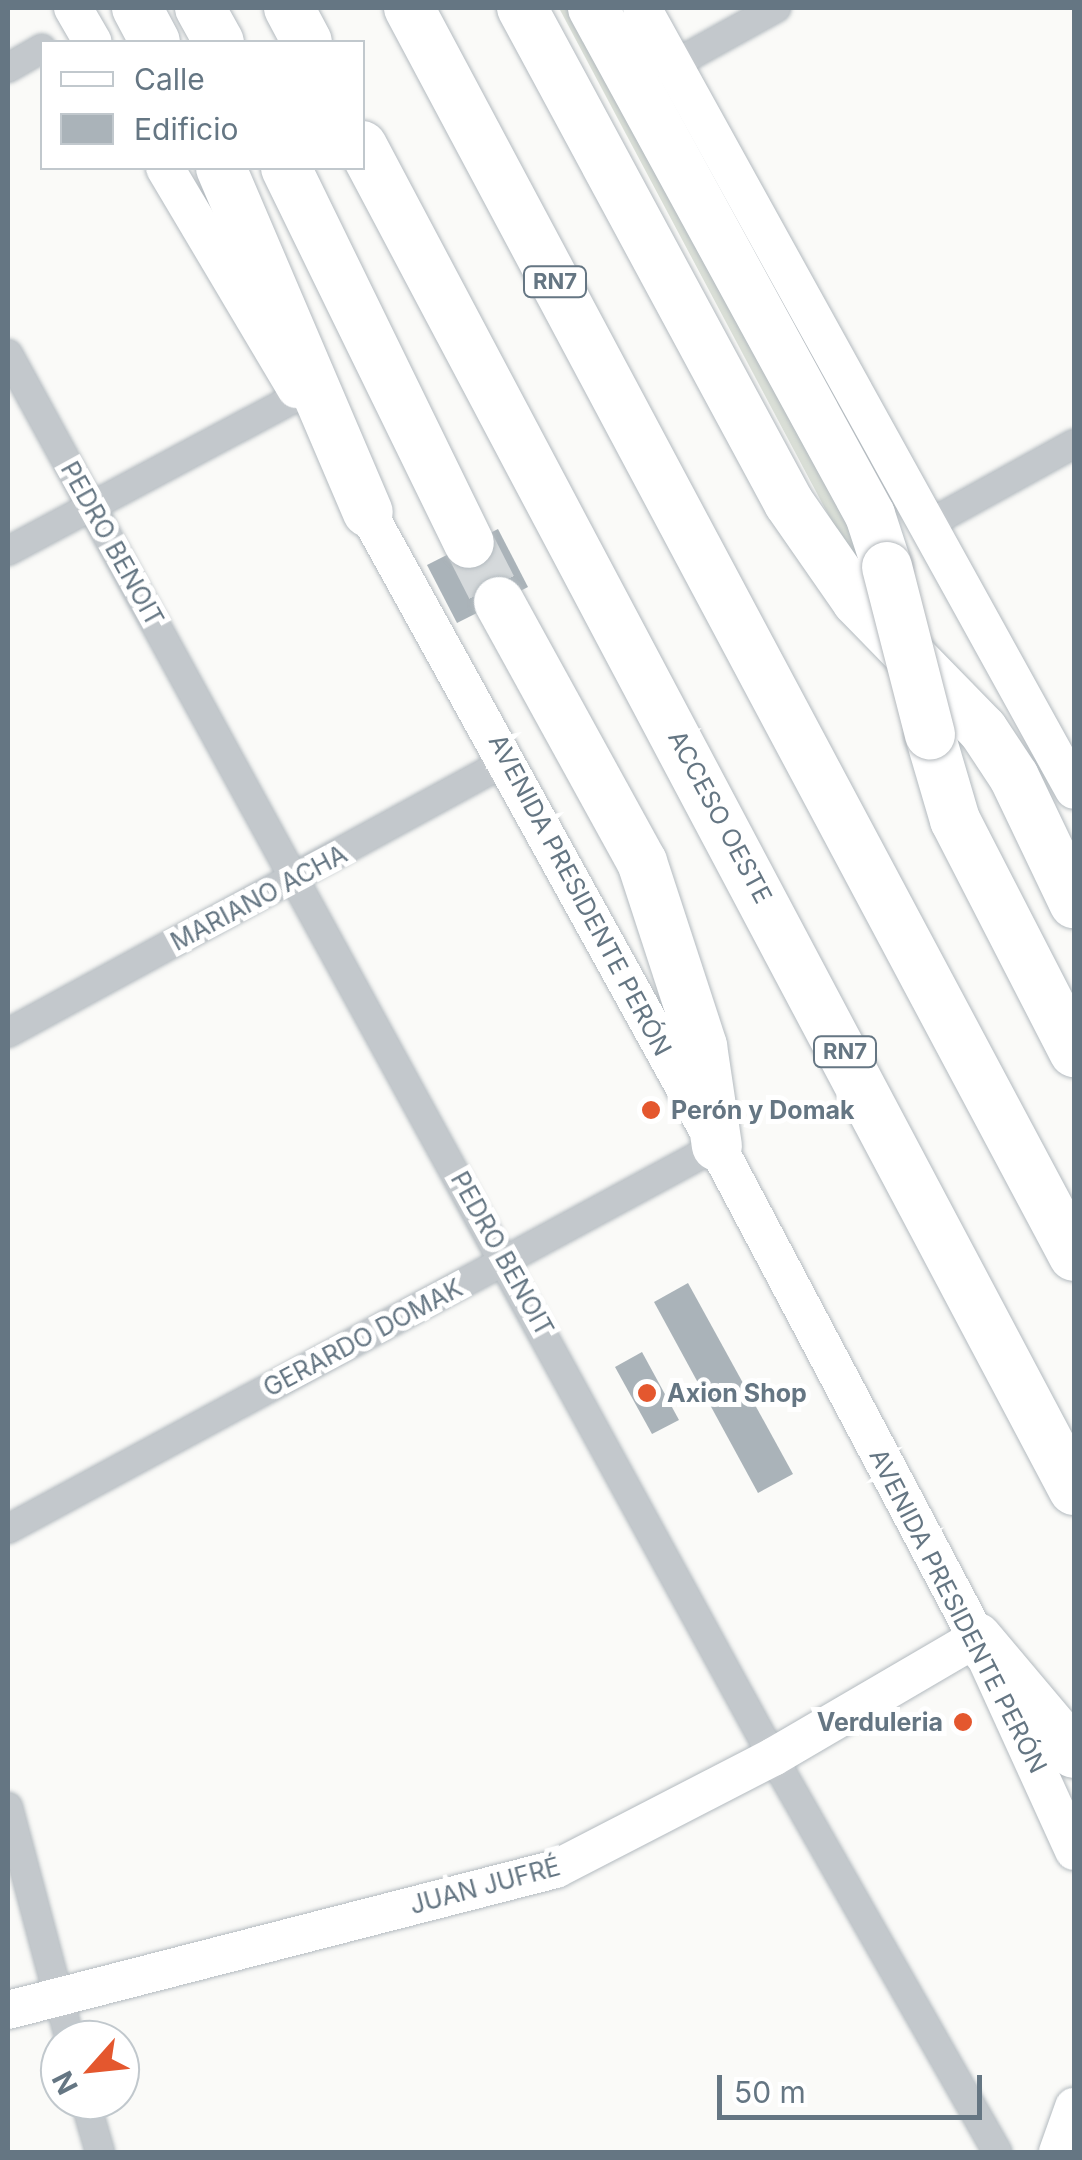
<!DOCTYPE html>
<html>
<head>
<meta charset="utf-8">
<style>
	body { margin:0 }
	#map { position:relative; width:1082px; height:2160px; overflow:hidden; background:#fafaf8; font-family:Inter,sans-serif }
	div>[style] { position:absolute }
	.green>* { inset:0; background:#dadfd7 }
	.building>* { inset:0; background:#aab3b9 }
	.highway-tunnel>* { height:50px; margin-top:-25px; transform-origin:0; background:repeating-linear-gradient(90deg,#d5d9db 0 50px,transparent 0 75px) }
	.roads { filter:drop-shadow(0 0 2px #b3babf) drop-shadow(0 0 2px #b3babf) }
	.street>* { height:28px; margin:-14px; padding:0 14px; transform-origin:14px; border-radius:14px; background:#c3c8cc }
	.secondary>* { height:38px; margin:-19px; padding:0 19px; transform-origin:19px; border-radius:19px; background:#fff }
	.highway>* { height:50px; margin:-25px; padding:0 25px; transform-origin:25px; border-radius:25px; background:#fff }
	.bridges { filter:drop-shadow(0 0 2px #b4b9bd) drop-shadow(0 0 2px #b4b9bd) }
	.highway-bridge>* { height:50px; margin:-25px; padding:0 25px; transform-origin:25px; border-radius:25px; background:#fff }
	.dots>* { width:28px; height:28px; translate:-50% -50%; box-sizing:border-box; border:5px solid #fff; border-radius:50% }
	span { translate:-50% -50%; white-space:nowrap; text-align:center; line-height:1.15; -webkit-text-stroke:10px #fff; paint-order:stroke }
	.shield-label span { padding:2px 8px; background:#fff; border:2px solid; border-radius:8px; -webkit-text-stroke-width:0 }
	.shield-label { font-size:22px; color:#657683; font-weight:700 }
	.street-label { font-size:25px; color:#657683 }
	.poi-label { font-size:25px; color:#657683; font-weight:700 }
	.left { translate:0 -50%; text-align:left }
	.right { translate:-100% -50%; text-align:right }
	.frame { position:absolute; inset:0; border:10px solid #657683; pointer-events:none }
	.legend { position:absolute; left:40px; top:40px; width:325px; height:130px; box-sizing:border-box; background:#fff; border:2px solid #c1c8cd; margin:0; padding:12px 18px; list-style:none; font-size:30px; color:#657683 }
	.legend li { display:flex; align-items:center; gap:20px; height:50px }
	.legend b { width:50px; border:2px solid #c1c8cd }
	.north { position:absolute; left:40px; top:2020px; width:100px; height:100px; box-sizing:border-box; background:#fff; border:2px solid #c1c8cd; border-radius:50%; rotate:243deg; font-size:28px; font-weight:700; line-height:40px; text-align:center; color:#657683 }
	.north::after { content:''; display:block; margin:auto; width:35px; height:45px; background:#e4572e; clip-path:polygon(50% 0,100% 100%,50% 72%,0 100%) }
	.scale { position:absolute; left:717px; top:2075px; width:265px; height:45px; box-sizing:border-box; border:5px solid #657683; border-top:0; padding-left:12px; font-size:30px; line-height:35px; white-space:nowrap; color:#657683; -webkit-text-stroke:8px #fff; paint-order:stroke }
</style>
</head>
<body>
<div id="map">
	<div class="green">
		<i style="clip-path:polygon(559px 8px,574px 8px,887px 600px,871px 595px)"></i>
	</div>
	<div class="building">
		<i style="clip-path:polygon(498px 529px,528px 587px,457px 623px,427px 565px)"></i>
		<i style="clip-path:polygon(688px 1283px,793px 1474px,758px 1493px,654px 1302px)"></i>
		<i style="clip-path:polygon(642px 1352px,679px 1420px,652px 1434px,615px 1367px)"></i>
	</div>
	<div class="highway-tunnel">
		<i style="left:469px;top:543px;width:66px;rotate:63deg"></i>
	</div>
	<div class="roads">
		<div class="street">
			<i style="left:673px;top:65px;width:118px;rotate:-29deg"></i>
			<i style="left:8px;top:68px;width:39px;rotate:-30deg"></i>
			<i style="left:8px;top:354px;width:1598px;rotate:61.4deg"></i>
			<i style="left:773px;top:1757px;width:454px;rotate:60.4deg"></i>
			<i style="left:927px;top:525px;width:168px;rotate:-28.9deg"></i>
			<i style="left:8px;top:551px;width:331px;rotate:-28.1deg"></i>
			<i style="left:8px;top:1033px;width:571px;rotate:-28.59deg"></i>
			<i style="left:8px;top:1529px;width:806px;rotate:-28.38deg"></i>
			<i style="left:8px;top:1807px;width:241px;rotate:75.1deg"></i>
			<i style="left:85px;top:2100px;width:54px;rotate:73.9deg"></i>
		</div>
		<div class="secondary">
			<i style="left:73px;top:8px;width:39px;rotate:60deg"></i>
			<i style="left:642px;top:8px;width:893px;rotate:61.08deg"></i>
			<i style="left:165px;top:168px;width:257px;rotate:59.3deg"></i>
			<i style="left:354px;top:488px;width:751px;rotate:61.12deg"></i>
			<i style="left:717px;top:1146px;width:556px;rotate:62.15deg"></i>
			<i style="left:977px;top:1638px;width:234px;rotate:65.5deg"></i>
			<i style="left:8px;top:2010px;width:566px;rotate:-14.43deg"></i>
			<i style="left:556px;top:1869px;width:244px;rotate:-27.3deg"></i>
			<i style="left:773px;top:1757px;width:236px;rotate:-30.3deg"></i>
			<i style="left:1058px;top:2152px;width:48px;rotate:-70.4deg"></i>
		</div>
		<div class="highway">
			<i style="left:137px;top:8px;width:38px;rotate:62deg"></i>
			<i style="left:200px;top:8px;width:39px;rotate:61deg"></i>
			<i style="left:289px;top:8px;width:38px;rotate:62deg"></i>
			<i style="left:409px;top:8px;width:1414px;rotate:61.95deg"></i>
			<i style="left:522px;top:8px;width:562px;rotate:61.66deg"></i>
			<i style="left:789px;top:503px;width:119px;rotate:55.2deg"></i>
			<i style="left:857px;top:601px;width:180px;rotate:45.7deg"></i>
			<i style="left:983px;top:730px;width:56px;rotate:56.6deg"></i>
			<i style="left:1014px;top:777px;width:140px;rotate:64.5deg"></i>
			<i style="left:593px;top:8px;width:578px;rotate:61.35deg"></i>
			<i style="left:870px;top:515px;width:55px;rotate:71.9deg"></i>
			<i style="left:362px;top:146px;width:1521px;rotate:62.09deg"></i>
			<i style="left:221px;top:168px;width:374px;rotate:66.9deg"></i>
			<i style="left:286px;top:168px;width:417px;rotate:64deg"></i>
			<i style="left:499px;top:602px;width:297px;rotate:61.2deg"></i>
			<i style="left:642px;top:862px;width:194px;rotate:71.9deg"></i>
			<i style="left:702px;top:1046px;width:101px;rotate:81.5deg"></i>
			<i style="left:930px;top:735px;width:89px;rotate:73.6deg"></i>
			<i style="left:955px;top:820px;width:261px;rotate:62.8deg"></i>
			<i style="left:977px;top:1638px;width:150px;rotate:49.9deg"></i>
		</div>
	</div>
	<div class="bridges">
		<div class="highway-bridge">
			<i style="left:887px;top:567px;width:173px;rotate:75.6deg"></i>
		</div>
	</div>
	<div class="dots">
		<i style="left:651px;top:1110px;background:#e4572e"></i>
		<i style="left:647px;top:1393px;background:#e4572e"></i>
		<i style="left:963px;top:1722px;background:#e4572e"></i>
	</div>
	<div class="shield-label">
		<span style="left:555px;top:282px">RN7</span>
		<span style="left:845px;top:1052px">RN7</span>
	</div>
	<div class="street-label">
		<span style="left:112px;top:544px;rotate:61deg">PEDRO BENOIT</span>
		<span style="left:720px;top:817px;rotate:62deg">ACCESO OESTE</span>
		<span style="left:580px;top:895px;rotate:62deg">AVENIDA PRESIDENTE PERÓN</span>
		<span style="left:259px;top:898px;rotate:-28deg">MARIANO ACHA</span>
		<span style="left:502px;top:1254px;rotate:61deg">PEDRO BENOIT</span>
		<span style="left:363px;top:1338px;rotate:-28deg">GERARDO DOMAK</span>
		<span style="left:958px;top:1611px;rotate:63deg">AVENIDA PRESIDENTE PERÓN</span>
		<span style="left:485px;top:1886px;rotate:-15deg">JUAN JUFRÉ</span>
	</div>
	<div class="poi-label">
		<span class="left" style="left:671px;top:1110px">Perón y Domak</span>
		<span class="left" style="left:667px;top:1393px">Axion Shop</span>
		<span class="right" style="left:943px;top:1722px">Verduleria</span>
	</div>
	<div class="frame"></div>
	<ul class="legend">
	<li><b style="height:12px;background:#fff"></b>Calle</li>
	<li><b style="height:28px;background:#aab3b9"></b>Edificio</li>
	</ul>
	<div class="north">N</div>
	<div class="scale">50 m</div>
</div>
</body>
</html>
